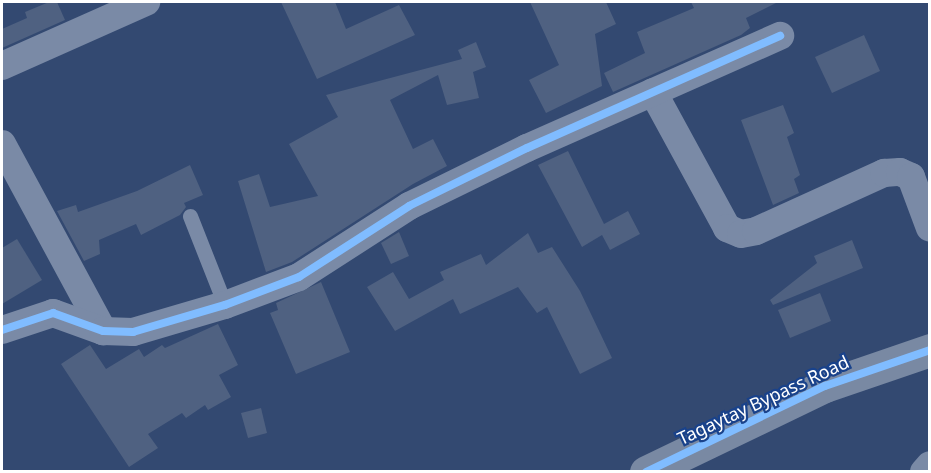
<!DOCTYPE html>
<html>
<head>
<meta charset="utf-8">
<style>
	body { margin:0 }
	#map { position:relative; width:931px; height:473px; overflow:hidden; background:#334971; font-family:"Noto Sans",sans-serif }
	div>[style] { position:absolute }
	.building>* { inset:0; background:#4f6181 }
	.lane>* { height:15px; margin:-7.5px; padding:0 7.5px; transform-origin:7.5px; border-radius:7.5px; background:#7a8aa6 }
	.street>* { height:28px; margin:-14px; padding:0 14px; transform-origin:14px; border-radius:14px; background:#7a8aa6 }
	.primary>* { height:33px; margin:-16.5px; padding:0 16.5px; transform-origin:16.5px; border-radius:16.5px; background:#7989a3 }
	.cycleway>* { height:8px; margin:-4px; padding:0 4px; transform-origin:4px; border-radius:4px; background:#80bcff }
	span { translate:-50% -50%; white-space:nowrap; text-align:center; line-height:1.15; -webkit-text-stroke:4.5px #19428b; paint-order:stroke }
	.street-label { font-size:18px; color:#fff }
	.frame { position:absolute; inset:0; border:3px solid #fff; pointer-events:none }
</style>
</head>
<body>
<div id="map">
	<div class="building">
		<i style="clip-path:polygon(49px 2px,57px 2px,65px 20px,2px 48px,2px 29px,27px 18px,25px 12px)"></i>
		<i style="clip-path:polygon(281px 2px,335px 2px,346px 29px,399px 5px,415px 35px,317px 79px)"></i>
		<i style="clip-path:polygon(530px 2px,606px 2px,616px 24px,595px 34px,602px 86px,546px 113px,529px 80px,559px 65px)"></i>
		<i style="clip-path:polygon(691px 2px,778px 2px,746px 18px,750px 28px,741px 35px,613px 92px,604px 73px,645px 53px,637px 32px,694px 8px)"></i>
		<i style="clip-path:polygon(864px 35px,880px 71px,832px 93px,815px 57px)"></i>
		<i style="clip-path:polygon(476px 42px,486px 67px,473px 72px,479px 98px,447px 105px,438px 75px,390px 100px,413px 149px,433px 139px,447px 166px,413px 184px,292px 262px,266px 272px,238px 181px,259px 174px,270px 207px,318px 196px,289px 144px,338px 117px,326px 95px,462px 59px,458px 50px)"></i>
		<i style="clip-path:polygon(783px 105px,794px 133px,787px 137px,800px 175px,794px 179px,799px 193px,773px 205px,741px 120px)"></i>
		<i style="clip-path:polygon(568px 151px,604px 224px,628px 211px,640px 234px,610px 250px,602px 235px,582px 247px,538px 165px)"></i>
		<i style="clip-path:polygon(190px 165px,203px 195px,184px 203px,186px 207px,180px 215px,141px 235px,136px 224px,99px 240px,100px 254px,84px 261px,57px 211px,76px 205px,78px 212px,137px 191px)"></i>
		<i style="clip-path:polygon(399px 232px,409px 256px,391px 264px,381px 243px)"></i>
		<i style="clip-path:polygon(528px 233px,538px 253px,552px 247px,580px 291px,612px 358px,580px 374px,547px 307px,537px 313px,518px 287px,460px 314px,453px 299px,395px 331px,367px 287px,393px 272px,409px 299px,444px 280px,440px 272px,481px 254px,486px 265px)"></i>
		<i style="clip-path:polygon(17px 239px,42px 280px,2px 304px,2px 248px)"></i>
		<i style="clip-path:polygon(852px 240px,863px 268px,773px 305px,770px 300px,817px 263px,814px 256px)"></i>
		<i style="clip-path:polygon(321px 282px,350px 352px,296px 374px,270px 313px,278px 310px,276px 303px)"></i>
		<i style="clip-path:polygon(820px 293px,831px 321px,790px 338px,778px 310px)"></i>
		<i style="clip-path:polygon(218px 324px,238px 365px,219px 375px,231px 397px,208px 410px,205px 405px,186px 418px,182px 413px,148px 434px,158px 448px,129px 467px,61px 364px,90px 345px,106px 369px,139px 349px,144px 357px,162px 345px,165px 348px)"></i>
		<i style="clip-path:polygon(261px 408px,267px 433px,248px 438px,241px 413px)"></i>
	</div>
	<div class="lane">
		<i style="left:190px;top:216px;width:96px;rotate:68.5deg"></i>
	</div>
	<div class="street">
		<i style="left:2px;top:66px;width:158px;rotate:-24deg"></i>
		<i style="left:653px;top:92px;width:155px;rotate:61.4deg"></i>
		<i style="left:727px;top:228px;width:15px;rotate:23deg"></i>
		<i style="left:741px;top:234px;width:15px;rotate:-11deg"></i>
		<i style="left:756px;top:231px;width:141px;rotate:-24.4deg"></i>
		<i style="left:884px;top:173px;width:16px;rotate:-4deg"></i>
		<i style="left:900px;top:172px;width:12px;rotate:24deg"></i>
		<i style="left:911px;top:177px;width:54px;rotate:69.6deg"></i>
		<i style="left:2px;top:144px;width:213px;rotate:61.6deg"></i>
		<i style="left:2px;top:330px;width:54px;rotate:-18.4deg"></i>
		<i style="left:53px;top:313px;width:53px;rotate:19.8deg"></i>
		<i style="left:103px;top:331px;width:30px;rotate:2deg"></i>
		<i style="left:133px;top:332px;width:96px;rotate:-16.4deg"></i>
		<i style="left:225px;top:305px;width:79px;rotate:-20.7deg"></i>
		<i style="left:299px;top:277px;width:131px;rotate:-32.8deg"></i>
		<i style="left:409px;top:206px;width:131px;rotate:-26.2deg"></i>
		<i style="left:527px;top:148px;width:277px;rotate:-23.9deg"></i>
		<i style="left:924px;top:472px;width:9px;rotate:-49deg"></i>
	</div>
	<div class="primary">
		<i style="left:646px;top:472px;width:199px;rotate:-25.7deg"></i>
		<i style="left:825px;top:386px;width:111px;rotate:-18.9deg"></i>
	</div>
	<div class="cycleway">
		<i style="left:2px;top:330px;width:54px;rotate:-18.4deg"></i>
		<i style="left:53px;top:313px;width:53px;rotate:19.8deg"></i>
		<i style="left:103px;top:331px;width:30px;rotate:2deg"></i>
		<i style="left:133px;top:332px;width:96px;rotate:-16.4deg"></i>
		<i style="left:225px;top:305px;width:79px;rotate:-20.7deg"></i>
		<i style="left:299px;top:277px;width:131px;rotate:-32.8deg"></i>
		<i style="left:409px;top:206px;width:131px;rotate:-26.2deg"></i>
		<i style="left:527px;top:148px;width:277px;rotate:-23.9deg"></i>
		<i style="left:646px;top:472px;width:199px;rotate:-25.7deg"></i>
		<i style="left:825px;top:386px;width:111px;rotate:-18.9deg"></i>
	</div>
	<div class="street-label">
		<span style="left:763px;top:400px;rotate:-25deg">Tagaytay Bypass Road</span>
	</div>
	<div class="frame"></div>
</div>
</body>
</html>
